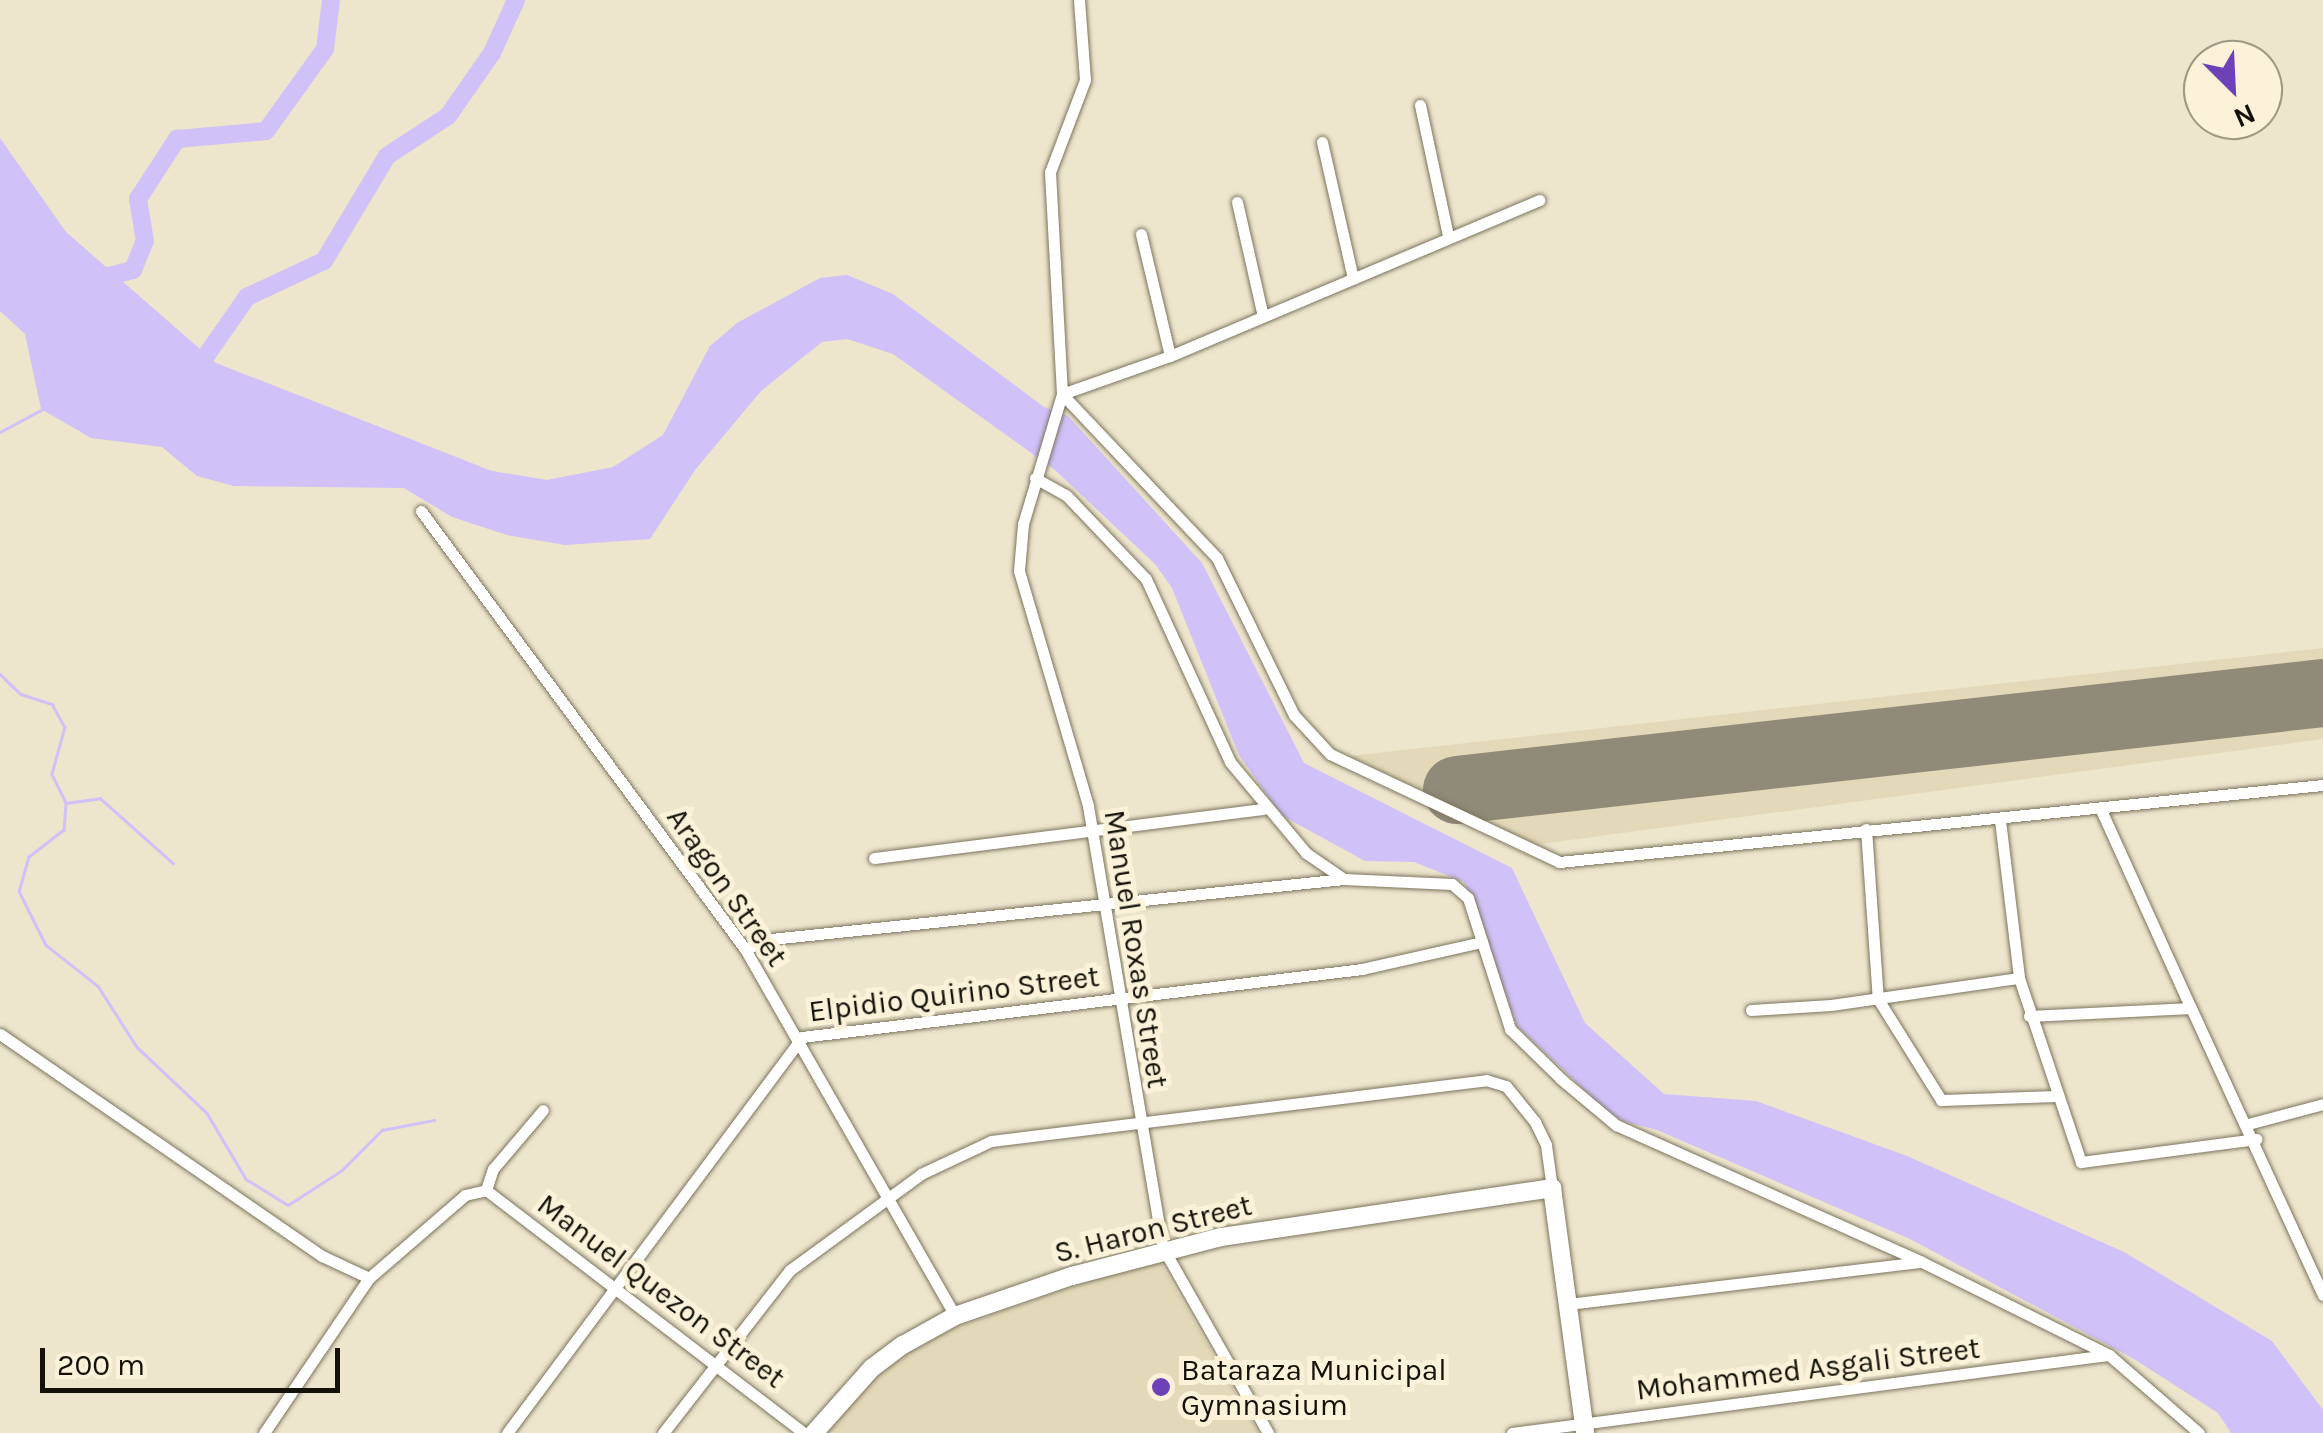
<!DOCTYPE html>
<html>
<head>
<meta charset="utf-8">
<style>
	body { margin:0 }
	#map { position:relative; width:2323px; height:1433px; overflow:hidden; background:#ede5cc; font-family:Karla,sans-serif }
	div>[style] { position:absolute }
	.built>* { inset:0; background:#e3d8b8 }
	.water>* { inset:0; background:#d0c1f9 }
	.stream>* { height:2.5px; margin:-1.25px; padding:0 1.25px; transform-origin:1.25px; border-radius:1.25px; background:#d0c1f9 }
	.river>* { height:18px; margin:-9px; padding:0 9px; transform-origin:9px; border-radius:9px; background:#d0c1f9 }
	.runway>* { height:68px; margin:-34px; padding:0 34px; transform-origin:34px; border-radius:34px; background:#908a78 }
	.roads { filter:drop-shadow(0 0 2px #7c755e) drop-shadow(0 0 2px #7c755e) }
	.street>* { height:11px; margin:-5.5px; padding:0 5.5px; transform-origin:5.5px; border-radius:5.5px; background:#fff }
	.secondary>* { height:18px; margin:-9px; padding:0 9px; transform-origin:9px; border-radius:9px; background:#fff }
	.dots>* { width:28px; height:28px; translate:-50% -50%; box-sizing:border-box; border:5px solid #fbf2d9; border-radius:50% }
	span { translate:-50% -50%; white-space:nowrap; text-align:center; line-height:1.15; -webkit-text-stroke:10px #fbf2d9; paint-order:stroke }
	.street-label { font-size:30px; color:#131108 }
	.poi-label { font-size:30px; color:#131108 }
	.left { translate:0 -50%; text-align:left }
	.north { position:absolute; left:2183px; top:40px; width:100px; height:100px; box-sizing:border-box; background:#fbf2d9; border:2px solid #9e9885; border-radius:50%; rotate:156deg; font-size:28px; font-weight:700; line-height:40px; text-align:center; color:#131108 }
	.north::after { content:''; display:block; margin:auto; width:35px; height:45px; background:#6f41b9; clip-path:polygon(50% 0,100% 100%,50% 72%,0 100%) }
	.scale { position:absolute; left:40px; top:1348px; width:300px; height:45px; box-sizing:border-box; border:5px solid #131108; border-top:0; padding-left:12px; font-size:30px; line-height:35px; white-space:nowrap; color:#131108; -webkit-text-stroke:8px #fbf2d9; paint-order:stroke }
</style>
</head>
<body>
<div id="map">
	<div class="built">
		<i style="clip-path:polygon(2323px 648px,2323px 739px,1533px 845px,1350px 756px)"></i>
		<i style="clip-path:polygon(1157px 1257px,1259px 1433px,821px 1433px,886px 1364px,943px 1332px)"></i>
	</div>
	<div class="water">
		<i style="clip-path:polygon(0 138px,66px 232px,216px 363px,492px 471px,547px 480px,613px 467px,663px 435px,710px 346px,737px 323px,820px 278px,847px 275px,893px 294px,1044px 407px,1068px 416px,1202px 563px,1304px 763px,1512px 868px,1585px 1023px,1664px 1094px,1756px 1101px,1907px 1156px,2124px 1252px,2272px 1341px,2323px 1410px,2323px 1433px,2231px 1433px,2218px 1413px,2134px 1359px,1910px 1239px,1657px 1130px,1615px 1119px,1517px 1026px,1464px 882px,1414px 862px,1365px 861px,1281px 815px,1239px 755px,1172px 588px,1155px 564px,1055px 470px,893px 354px,847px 339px,822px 342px,761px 391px,695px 470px,650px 539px,565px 545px,507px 535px,452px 517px,404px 488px,234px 486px,197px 476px,162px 447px,91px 438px,41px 409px,25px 334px,0 311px)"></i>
	</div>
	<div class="stream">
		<i style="left:0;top:432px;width:49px;rotate:-28.1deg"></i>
		<i style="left:0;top:674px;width:29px;rotate:44deg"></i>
		<i style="left:21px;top:694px;width:33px;rotate:18deg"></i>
		<i style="left:52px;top:704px;width:26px;rotate:61deg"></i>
		<i style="left:65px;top:727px;width:49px;rotate:105.5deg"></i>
		<i style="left:52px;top:774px;width:32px;rotate:64deg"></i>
		<i style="left:66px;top:803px;width:27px;rotate:94deg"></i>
		<i style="left:64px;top:830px;width:44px;rotate:142.4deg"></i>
		<i style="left:29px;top:857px;width:35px;rotate:106deg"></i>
		<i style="left:19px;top:891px;width:60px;rotate:63.4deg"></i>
		<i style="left:46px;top:945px;width:66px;rotate:38.3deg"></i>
		<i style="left:98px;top:986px;width:72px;rotate:57.4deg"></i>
		<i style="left:137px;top:1047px;width:96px;rotate:43.3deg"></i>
		<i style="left:207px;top:1113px;width:77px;rotate:59.4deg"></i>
		<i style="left:246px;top:1179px;width:49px;rotate:31.8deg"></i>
		<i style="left:288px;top:1205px;width:64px;rotate:-32.9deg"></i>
		<i style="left:342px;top:1170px;width:57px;rotate:-45deg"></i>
		<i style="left:382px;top:1130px;width:53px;rotate:-10.9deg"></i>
		<i style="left:66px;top:803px;width:34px;rotate:-8deg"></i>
		<i style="left:100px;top:798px;width:98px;rotate:41.7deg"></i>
	</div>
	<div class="river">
		<i style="left:88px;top:267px;width:20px;rotate:30deg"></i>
		<i style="left:105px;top:277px;width:29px;rotate:-14deg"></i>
		<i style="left:133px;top:270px;width:31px;rotate:-68deg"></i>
		<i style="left:145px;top:241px;width:43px;rotate:-99.5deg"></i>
		<i style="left:138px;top:199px;width:72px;rotate:-57deg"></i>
		<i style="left:177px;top:139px;width:89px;rotate:-5.1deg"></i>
		<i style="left:266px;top:131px;width:101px;rotate:-54.3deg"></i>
		<i style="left:325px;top:49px;width:49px;rotate:-83deg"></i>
		<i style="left:194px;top:373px;width:93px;rotate:-55.1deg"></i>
		<i style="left:247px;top:297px;width:85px;rotate:-25.1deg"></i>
		<i style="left:324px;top:261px;width:122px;rotate:-59deg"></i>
		<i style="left:387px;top:156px;width:73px;rotate:-33.3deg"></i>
		<i style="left:448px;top:116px;width:77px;rotate:-55.1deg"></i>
		<i style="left:492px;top:53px;width:58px;rotate:-65.6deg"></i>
	</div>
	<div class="runway">
		<i style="left:1457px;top:790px;width:871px;rotate:-6.39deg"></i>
	</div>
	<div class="roads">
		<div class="street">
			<i style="left:1079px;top:0;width:80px;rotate:85.7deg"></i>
			<i style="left:1085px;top:80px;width:98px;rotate:110.8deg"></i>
			<i style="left:1050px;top:172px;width:222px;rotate:86.9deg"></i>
			<i style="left:1062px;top:394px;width:136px;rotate:106.7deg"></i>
			<i style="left:1023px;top:524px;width:47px;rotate:94.9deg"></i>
			<i style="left:1019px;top:571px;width:245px;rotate:73.6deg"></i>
			<i style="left:1088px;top:806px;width:448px;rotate:80.4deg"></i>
			<i style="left:1163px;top:1248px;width:213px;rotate:60.4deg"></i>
			<i style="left:1420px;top:105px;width:134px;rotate:77.9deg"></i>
			<i style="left:1322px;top:142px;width:140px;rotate:77.2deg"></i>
			<i style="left:1237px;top:202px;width:117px;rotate:77.2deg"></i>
			<i style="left:1141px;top:234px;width:125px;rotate:76.6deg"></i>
			<i style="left:1062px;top:394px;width:226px;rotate:46.6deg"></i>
			<i style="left:1217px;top:558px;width:175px;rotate:63.9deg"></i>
			<i style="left:1294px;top:715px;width:53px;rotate:47.3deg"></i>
			<i style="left:1330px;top:754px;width:253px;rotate:25.2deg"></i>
			<i style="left:1559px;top:862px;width:768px;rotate:-5.76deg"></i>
			<i style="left:1062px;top:394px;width:114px;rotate:-19.4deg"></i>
			<i style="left:1170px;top:356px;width:401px;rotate:-22.9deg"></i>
			<i style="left:1035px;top:478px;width:35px;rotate:29deg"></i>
			<i style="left:1066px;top:495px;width:116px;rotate:46.4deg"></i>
			<i style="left:1146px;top:579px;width:201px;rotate:65.3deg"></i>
			<i style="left:1230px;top:762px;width:119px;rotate:50.1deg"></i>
			<i style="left:1306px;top:853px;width:46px;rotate:34.4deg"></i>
			<i style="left:1344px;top:879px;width:108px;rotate:2.7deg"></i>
			<i style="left:1452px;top:884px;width:21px;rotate:41deg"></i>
			<i style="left:1468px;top:898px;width:138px;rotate:72.2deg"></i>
			<i style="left:1510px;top:1029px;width:71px;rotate:44.4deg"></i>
			<i style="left:1561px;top:1079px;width:72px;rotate:39.9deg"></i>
			<i style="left:1616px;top:1125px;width:335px;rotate:24.1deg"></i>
			<i style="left:421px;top:511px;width:545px;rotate:53.51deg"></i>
			<i style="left:745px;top:949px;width:423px;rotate:60.2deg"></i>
			<i style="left:2101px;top:810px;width:217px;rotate:65.6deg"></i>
			<i style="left:2000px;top:820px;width:159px;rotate:83.1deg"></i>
			<i style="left:2019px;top:978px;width:194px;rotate:71.4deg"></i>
			<i style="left:2081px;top:1162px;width:177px;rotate:-7.5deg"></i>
			<i style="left:1866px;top:829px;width:170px;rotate:86deg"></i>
			<i style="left:1878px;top:999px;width:119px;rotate:58deg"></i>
			<i style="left:1941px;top:1100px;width:116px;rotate:-2deg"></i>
			<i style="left:874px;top:858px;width:392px;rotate:-7.2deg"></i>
			<i style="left:745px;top:949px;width:28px;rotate:-21deg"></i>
			<i style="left:771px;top:939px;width:576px;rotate:-5.98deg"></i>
			<i style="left:1751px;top:1010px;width:80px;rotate:-3.6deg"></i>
			<i style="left:1831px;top:1005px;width:190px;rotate:-8.2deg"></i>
			<i style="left:2029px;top:1016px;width:162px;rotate:-2.8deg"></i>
			<i style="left:2191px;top:1008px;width:316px;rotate:65.3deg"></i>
			<i style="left:0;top:1034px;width:391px;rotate:34.6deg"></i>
			<i style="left:322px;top:1256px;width:52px;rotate:25.1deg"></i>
			<i style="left:2248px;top:1124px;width:78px;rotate:-14.9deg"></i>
			<i style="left:486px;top:1190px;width:400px;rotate:37.4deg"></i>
			<i style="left:486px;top:1190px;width:22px;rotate:-72deg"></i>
			<i style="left:493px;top:1169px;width:77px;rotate:-49.7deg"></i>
			<i style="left:1568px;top:1304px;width:356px;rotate:-6.8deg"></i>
			<i style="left:1922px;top:1262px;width:209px;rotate:26.4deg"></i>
			<i style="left:2109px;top:1355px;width:119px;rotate:40.9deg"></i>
			<i style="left:264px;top:1433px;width:187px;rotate:-55.9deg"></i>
			<i style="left:369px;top:1278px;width:127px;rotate:-40.8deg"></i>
			<i style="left:465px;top:1195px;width:22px;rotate:-13deg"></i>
			<i style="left:507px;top:1433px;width:494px;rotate:-53.3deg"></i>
			<i style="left:802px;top:1037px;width:564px;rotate:-6.92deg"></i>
			<i style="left:1362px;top:969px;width:123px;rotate:-12.7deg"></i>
			<i style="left:663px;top:1433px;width:207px;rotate:-52.1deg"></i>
			<i style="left:790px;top:1270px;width:162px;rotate:-36.2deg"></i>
			<i style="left:921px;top:1174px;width:77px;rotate:-25.2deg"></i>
			<i style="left:991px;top:1141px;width:499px;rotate:-7deg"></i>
			<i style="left:1486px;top:1080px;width:21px;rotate:17deg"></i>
			<i style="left:1506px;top:1086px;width:46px;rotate:51.1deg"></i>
			<i style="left:1535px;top:1122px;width:25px;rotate:64deg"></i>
			<i style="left:1546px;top:1145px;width:43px;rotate:82.1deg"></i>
			<i style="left:1512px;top:1433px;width:601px;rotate:-7.46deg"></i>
		</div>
		<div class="secondary">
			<i style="left:814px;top:1433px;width:87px;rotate:-48.3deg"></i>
			<i style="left:872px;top:1368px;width:39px;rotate:-37deg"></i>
			<i style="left:903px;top:1345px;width:60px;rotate:-29.1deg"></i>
			<i style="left:955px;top:1316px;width:124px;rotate:-18.9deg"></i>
			<i style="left:1072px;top:1276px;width:154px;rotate:-14.7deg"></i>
			<i style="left:1221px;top:1237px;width:335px;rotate:-8.4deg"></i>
			<i style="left:1552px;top:1188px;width:247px;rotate:82.3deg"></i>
		</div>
	</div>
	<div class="dots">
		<i style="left:1161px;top:1387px;background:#6f41b9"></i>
	</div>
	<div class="street-label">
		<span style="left:727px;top:887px;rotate:55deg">Aragon Street</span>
		<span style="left:1136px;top:949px;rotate:81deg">Manuel Roxas Street</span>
		<span style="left:954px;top:994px;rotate:-7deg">Elpidio Quirino Street</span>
		<span style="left:1153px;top:1229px;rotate:-14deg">S. Haron Street</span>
		<span style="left:661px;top:1291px;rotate:37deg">Manuel Quezon Street</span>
		<span style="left:1808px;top:1369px;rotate:-7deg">Mohammed Asgali Street</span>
	</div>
	<div class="poi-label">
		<span class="left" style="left:1181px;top:1387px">Bataraza Municipal<br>Gymnasium</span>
	</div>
	<div class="north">N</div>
	<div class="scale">200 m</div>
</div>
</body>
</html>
